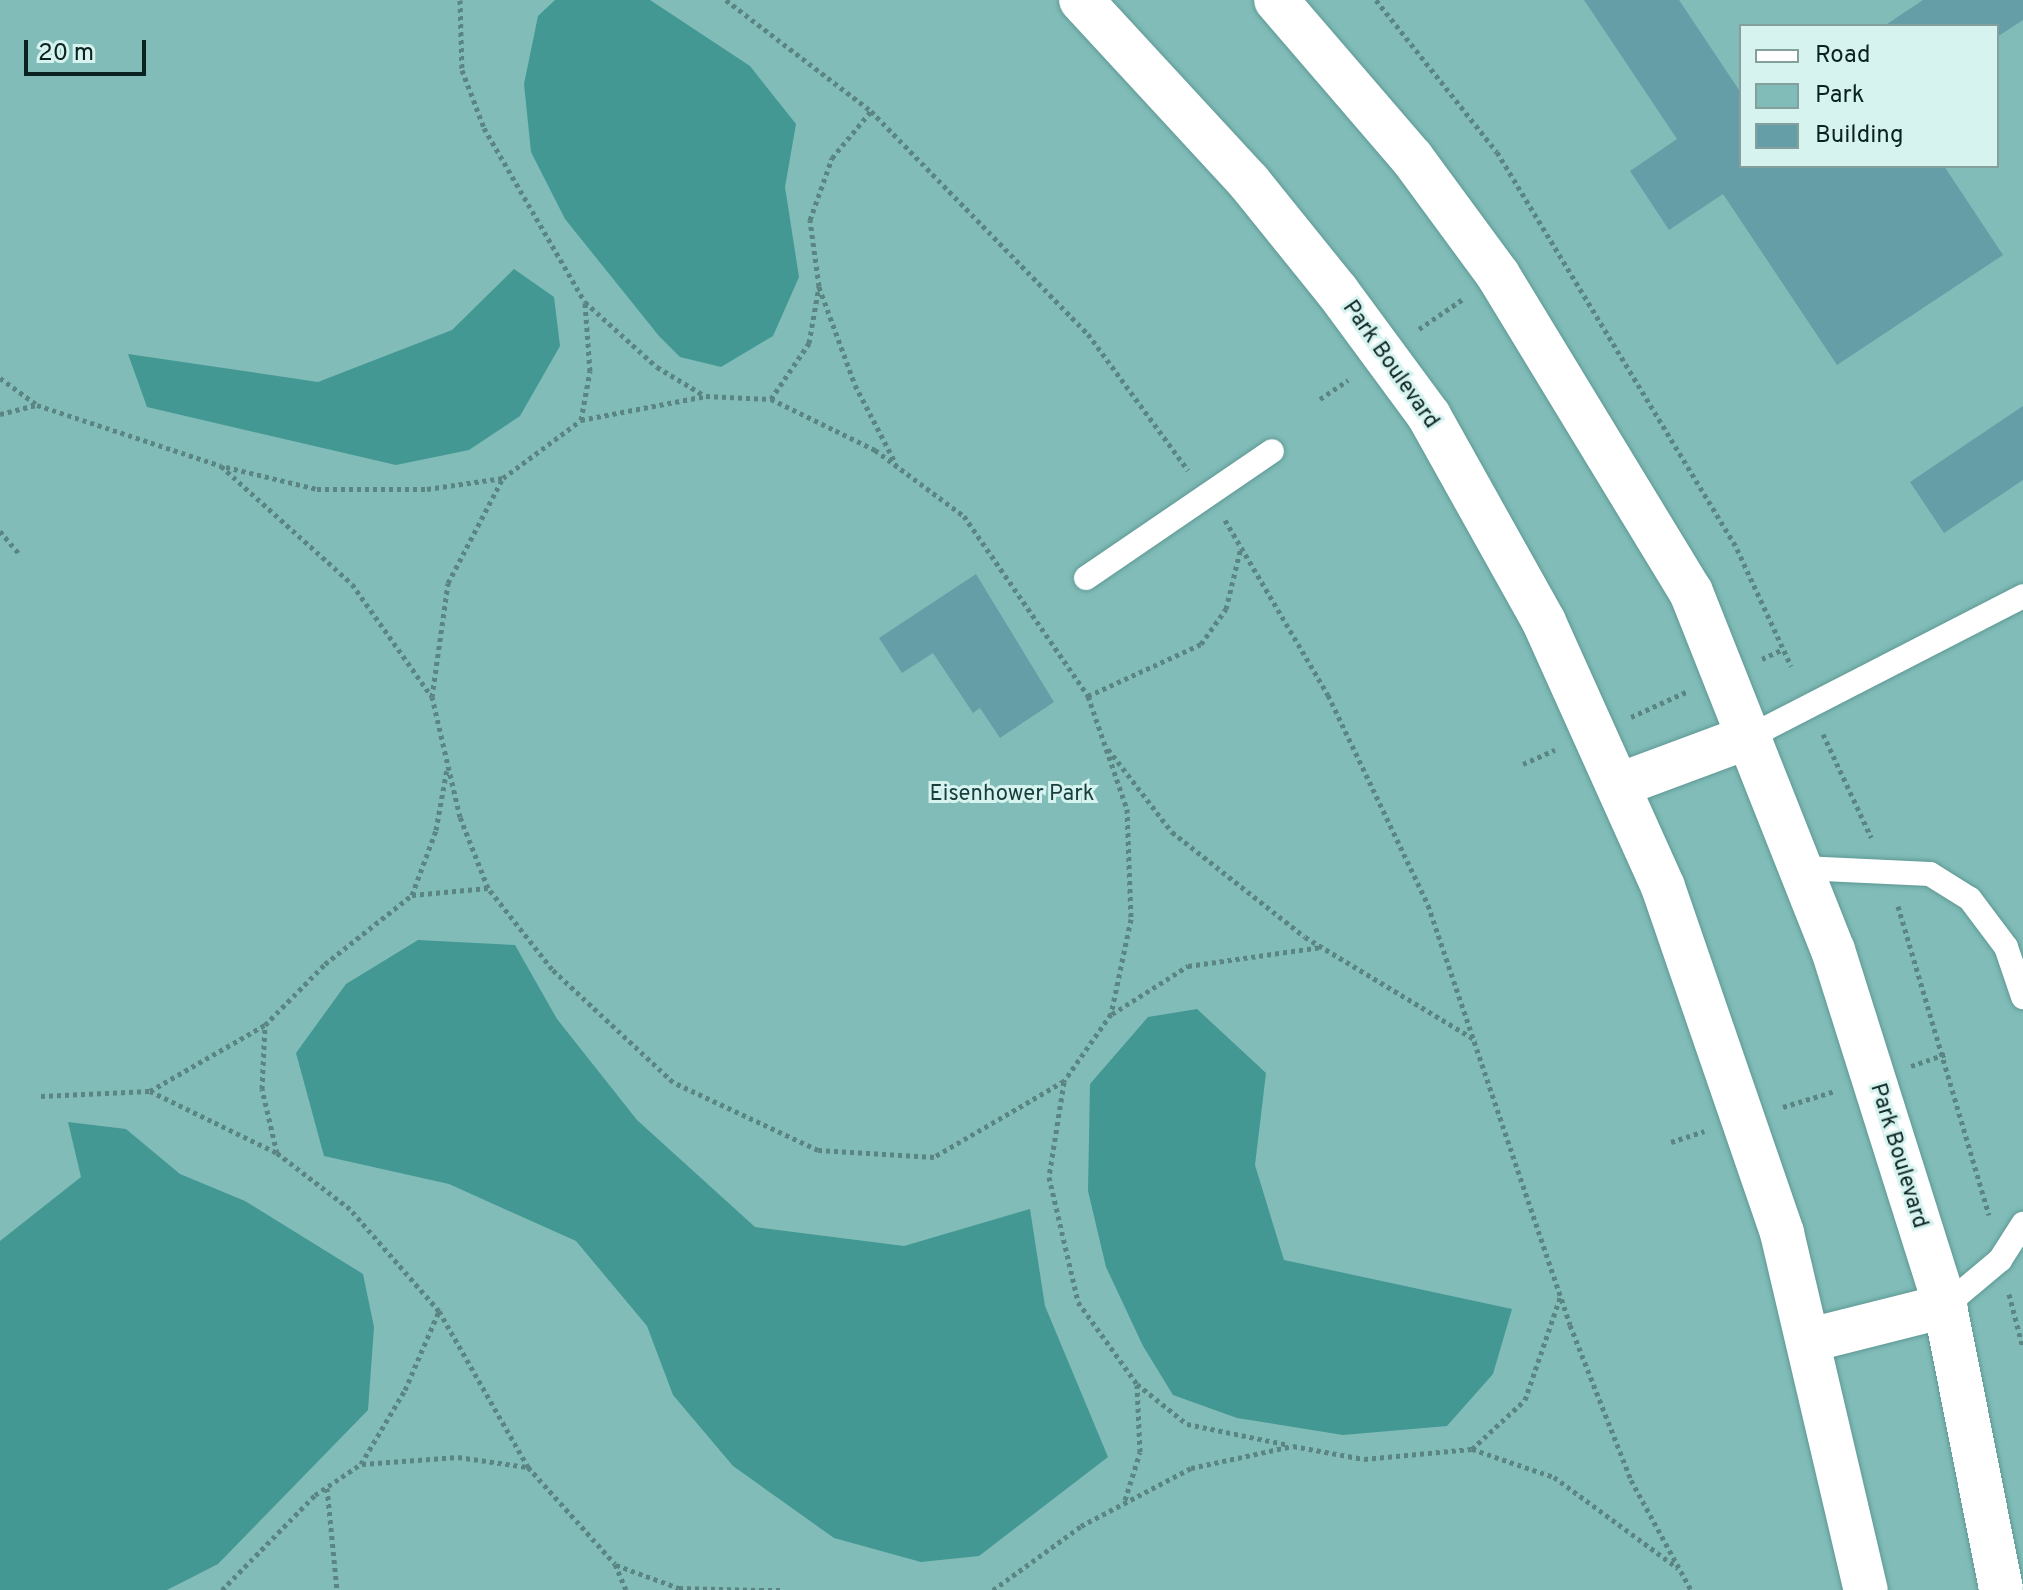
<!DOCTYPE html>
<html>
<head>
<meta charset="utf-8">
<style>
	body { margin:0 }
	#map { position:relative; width:2023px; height:1590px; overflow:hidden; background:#9dd8d4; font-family:Overpass,sans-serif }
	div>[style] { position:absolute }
	.green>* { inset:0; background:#81bcb8 }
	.forest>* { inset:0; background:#439893 }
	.building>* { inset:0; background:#669ea8 }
	.path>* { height:5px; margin-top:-2.5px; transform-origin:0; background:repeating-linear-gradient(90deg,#5a8582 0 4px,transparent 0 8px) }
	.roads { filter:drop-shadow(0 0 2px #5e9894) drop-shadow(0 0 2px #5e9894) }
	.lane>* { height:24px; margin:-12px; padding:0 12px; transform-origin:12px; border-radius:12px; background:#fff }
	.street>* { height:44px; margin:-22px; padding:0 22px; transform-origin:22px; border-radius:22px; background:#fff }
	.secondary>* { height:44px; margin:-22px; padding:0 22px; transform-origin:22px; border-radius:22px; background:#fff }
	span { translate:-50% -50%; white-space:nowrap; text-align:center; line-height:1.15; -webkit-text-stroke:6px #d6f3f0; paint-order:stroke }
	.street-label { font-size:22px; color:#0a2321 }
	.park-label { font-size:22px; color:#163e3c }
	.legend { position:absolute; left:1739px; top:24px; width:260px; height:144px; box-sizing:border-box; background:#d6f3f0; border:2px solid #84a09d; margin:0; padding:10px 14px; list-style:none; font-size:24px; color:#0a2321 }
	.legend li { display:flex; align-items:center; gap:16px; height:40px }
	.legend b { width:40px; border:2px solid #84a09d }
	.scale { position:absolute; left:24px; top:40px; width:122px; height:36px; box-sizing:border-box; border:4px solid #0a2321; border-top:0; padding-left:10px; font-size:24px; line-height:28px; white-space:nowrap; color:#0a2321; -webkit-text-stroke:6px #d6f3f0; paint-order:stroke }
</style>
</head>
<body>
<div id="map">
	<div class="green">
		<i style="clip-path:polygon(evenodd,0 0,2023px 0,2023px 1590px,0 1590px,0 0,1741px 26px,1997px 26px,1997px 166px,1741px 166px,1741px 26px)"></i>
	</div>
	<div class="forest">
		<i style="clip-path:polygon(555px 0,650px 0,750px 66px,796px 124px,785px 187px,799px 277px,773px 336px,721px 367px,680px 357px,659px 336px,565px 219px,531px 152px,524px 84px,538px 16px)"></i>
		<i style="clip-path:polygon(514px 269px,554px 297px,560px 346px,520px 416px,469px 450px,396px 465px,147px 407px,128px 354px,318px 382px,452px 330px)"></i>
		<i style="clip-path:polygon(418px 940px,515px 945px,557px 1019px,637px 1120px,755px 1227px,904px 1246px,1030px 1209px,1045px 1306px,1108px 1457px,979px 1556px,921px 1562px,834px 1538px,733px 1466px,673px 1395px,647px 1326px,576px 1241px,449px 1184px,324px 1156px,296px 1053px,346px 984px)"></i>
		<i style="clip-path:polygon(1197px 1009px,1266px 1073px,1255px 1165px,1284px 1260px,1512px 1309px,1493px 1374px,1447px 1426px,1343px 1435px,1237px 1418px,1173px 1395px,1143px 1346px,1106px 1267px,1088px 1191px,1090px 1084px,1148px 1017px)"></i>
		<i style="clip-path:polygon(68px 1122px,126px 1129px,180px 1174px,245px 1201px,363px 1274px,374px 1327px,368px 1410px,218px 1564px,167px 1590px,0 1590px,0 1241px,81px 1177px)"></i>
	</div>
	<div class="building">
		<i style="clip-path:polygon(1584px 0,1679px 0,1741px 93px,1741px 166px,1944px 166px,2003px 255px,1837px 365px,1723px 194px,1669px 230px,1630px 171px,1677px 139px)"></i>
		<i style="clip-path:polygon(1923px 0,2023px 0,2023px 20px,1997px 37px,1997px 26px,1884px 26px)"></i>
		<i style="clip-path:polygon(2023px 406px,2023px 480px,1944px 533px,1910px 482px)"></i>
		<i style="clip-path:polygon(976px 574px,1054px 702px,1000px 738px,980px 708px,973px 713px,933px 653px,902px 673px,879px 638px)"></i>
	</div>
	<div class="path">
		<i style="left:460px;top:0;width:70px;rotate:88.4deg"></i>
		<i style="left:462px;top:70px;width:62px;rotate:69.2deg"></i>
		<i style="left:484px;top:128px;width:201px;rotate:59.9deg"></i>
		<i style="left:585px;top:302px;width:97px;rotate:42.1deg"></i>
		<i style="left:657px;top:367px;width:56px;rotate:31.1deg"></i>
		<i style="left:726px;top:0;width:183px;rotate:37.4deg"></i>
		<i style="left:871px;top:111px;width:311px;rotate:45.8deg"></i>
		<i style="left:1088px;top:334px;width:169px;rotate:53.7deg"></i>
		<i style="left:1376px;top:0;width:194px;rotate:51.5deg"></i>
		<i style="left:1497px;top:152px;width:464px;rotate:58.8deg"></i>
		<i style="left:1737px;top:549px;width:129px;rotate:65.2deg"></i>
		<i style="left:819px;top:287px;width:104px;rotate:69.8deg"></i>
		<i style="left:855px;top:385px;width:89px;rotate:62.6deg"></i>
		<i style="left:1419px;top:329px;width:53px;rotate:-34.3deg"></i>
		<i style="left:0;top:378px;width:46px;rotate:36.1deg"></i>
		<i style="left:37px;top:405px;width:194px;rotate:18.3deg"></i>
		<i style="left:221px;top:466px;width:176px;rotate:42deg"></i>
		<i style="left:352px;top:584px;width:138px;rotate:54.7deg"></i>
		<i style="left:706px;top:396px;width:65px;rotate:2.6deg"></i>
		<i style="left:771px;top:399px;width:116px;rotate:26.1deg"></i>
		<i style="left:875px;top:450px;width:111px;rotate:36.6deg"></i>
		<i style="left:964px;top:516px;width:219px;rotate:55.4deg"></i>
		<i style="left:1088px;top:696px;width:120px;rotate:71deg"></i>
		<i style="left:1127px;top:809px;width:110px;rotate:87.9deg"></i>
		<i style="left:1131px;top:919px;width:97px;rotate:101.9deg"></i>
		<i style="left:1111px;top:1014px;width:82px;rotate:125deg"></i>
		<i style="left:1064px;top:1081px;width:151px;rotate:149.7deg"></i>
		<i style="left:934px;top:1157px;width:116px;rotate:-176.5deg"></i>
		<i style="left:818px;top:1150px;width:160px;rotate:-154.9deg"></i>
		<i style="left:673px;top:1082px;width:166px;rotate:-137deg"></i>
		<i style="left:552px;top:969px;width:103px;rotate:-128.3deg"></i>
		<i style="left:488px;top:888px;width:76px;rotate:-111.5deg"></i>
		<i style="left:460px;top:817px;width:123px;rotate:-103.1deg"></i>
		<i style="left:432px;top:697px;width:115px;rotate:-82deg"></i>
		<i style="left:448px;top:583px;width:119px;rotate:-62.4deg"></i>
		<i style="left:503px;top:478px;width:97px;rotate:-36.6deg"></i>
		<i style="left:581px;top:420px;width:127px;rotate:-10.9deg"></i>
		<i style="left:771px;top:399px;width:68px;rotate:-55.8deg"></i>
		<i style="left:809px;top:343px;width:58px;rotate:-80deg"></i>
		<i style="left:819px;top:286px;width:67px;rotate:-97.8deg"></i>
		<i style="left:810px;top:220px;width:66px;rotate:-70.5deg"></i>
		<i style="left:832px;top:158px;width:61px;rotate:-50.3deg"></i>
		<i style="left:1320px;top:399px;width:34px;rotate:-34deg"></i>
		<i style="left:0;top:414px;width:37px;rotate:-14deg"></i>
		<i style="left:581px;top:420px;width:50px;rotate:-79.6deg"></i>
		<i style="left:590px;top:371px;width:68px;rotate:-94.2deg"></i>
		<i style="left:226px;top:467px;width:94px;rotate:13.6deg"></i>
		<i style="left:317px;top:489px;width:110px"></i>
		<i style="left:427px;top:489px;width:77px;rotate:-8.2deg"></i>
		<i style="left:1225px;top:520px;width:203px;rotate:59.5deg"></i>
		<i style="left:1328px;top:695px;width:233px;rotate:64.5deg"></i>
		<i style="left:1428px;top:905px;width:443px;rotate:71.3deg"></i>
		<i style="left:1570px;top:1325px;width:167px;rotate:68.5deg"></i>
		<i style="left:1631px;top:1480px;width:125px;rotate:61.4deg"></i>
		<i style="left:0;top:531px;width:31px;rotate:50deg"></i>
		<i style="left:1762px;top:659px;width:23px;rotate:-25deg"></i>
		<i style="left:1088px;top:696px;width:124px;rotate:-24.7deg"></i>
		<i style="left:1201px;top:644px;width:43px;rotate:-54.5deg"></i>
		<i style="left:1226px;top:609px;width:64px;rotate:-76.4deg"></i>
		<i style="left:1631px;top:717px;width:63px;rotate:-24.5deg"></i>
		<i style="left:1823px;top:734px;width:114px;rotate:65deg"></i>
		<i style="left:1108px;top:749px;width:105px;rotate:52.4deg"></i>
		<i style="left:1172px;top:832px;width:169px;rotate:38.3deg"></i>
		<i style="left:1305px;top:937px;width:200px;rotate:31.1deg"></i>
		<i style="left:1523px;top:764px;width:35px;rotate:-24deg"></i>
		<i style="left:412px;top:895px;width:69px;rotate:-69.7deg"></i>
		<i style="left:436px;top:830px;width:62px;rotate:-79.8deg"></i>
		<i style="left:1898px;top:906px;width:322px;rotate:73.6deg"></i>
		<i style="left:1112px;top:1014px;width:90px;rotate:-32.3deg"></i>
		<i style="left:1188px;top:966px;width:135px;rotate:-8.1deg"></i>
		<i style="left:1911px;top:1066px;width:37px;rotate:-19deg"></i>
		<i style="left:1064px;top:1082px;width:96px;rotate:99deg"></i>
		<i style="left:1049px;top:1177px;width:128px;rotate:76.9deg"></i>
		<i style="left:1078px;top:1302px;width:101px;rotate:54.3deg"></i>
		<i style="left:1137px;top:1384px;width:64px;rotate:38.7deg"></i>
		<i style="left:1187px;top:1424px;width:104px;rotate:11.6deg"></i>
		<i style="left:150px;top:1091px;width:141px;rotate:26deg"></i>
		<i style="left:41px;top:1096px;width:109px;rotate:-2.6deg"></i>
		<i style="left:150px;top:1091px;width:133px;rotate:-29.9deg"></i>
		<i style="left:1783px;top:1107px;width:54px;rotate:-17.1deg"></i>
		<i style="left:1671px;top:1142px;width:35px;rotate:-18deg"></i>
		<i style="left:2009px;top:1294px;width:56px;rotate:75.5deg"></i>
		<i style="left:439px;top:1311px;width:135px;rotate:-131.1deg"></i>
		<i style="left:350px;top:1209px;width:92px;rotate:-142.5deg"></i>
		<i style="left:277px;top:1153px;width:66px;rotate:-103.2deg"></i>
		<i style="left:262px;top:1089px;width:64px;rotate:-87.3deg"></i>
		<i style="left:265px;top:1025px;width:86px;rotate:-45.5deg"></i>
		<i style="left:325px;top:964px;width:111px;rotate:-38.4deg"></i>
		<i style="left:412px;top:895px;width:76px;rotate:-5.3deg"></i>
		<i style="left:1472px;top:1449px;width:72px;rotate:-42.8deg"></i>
		<i style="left:1525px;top:1400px;width:111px;rotate:-71.1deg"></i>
		<i style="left:362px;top:1464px;width:96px;rotate:-4.2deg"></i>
		<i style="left:458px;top:1457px;width:70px;rotate:8.2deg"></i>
		<i style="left:327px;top:1488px;width:102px;rotate:84.4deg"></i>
		<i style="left:1125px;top:1500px;width:50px;rotate:-72.6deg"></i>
		<i style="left:1140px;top:1452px;width:67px;rotate:-92.6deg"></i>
		<i style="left:616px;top:1565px;width:67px;rotate:20.1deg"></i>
		<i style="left:679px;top:1588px;width:81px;rotate:1.4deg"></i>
		<i style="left:222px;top:1590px;width:133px;rotate:-45.6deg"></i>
		<i style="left:315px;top:1495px;width:55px;rotate:-34deg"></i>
		<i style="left:361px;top:1464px;width:86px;rotate:-59.3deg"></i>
		<i style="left:405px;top:1390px;width:86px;rotate:-66.7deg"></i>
		<i style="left:439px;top:1311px;width:180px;rotate:60.3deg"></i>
		<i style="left:528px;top:1467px;width:130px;rotate:48.1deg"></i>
		<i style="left:615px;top:1564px;width:28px;rotate:67deg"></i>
		<i style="left:760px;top:1590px;width:21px"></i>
		<i style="left:993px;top:1590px;width:109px;rotate:-36deg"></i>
		<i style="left:1081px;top:1526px;width:124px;rotate:-27.8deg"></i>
		<i style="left:1191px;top:1468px;width:104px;rotate:-12.2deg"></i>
		<i style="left:1293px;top:1446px;width:72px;rotate:10.4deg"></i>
		<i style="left:1364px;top:1459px;width:108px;rotate:-5.3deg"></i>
		<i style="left:1472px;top:1449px;width:87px;rotate:18.9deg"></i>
		<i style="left:1554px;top:1477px;width:154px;rotate:36.3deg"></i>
	</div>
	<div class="roads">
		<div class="lane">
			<i style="left:1086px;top:578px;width:225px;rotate:-34.3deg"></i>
			<i style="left:1751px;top:736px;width:306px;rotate:-27.2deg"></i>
			<i style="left:1802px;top:868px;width:128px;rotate:2.7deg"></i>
			<i style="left:1930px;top:874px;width:47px;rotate:32deg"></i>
			<i style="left:1970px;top:899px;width:60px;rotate:53.1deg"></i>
			<i style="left:2006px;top:947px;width:53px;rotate:71.2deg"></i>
			<i style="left:1945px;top:1306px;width:72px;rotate:-39.9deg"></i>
			<i style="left:2000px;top:1260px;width:43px;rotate:-57.4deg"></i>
		</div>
		<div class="street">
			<i style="left:1622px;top:784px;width:138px;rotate:-20.4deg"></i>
			<i style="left:1810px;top:1340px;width:139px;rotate:-14.1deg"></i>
		</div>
		<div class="secondary">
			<i style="left:1081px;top:0;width:248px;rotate:47.3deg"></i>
			<i style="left:1249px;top:182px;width:140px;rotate:51.1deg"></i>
			<i style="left:1337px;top:291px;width:155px;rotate:53.6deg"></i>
			<i style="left:1429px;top:416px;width:236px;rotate:60.8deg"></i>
			<i style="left:1544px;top:622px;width:290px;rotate:65.8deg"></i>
			<i style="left:1663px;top:887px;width:366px;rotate:71deg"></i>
			<i style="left:1782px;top:1233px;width:367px;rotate:76.8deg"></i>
			<i style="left:1276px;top:0;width:208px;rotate:49.3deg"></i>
			<i style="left:1412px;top:158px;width:145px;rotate:53.7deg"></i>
			<i style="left:1498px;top:275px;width:371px;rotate:58.7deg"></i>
			<i style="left:1691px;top:592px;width:385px;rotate:68.4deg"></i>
			<i style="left:1833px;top:950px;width:373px;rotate:72.5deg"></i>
			<i style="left:1945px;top:1306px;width:289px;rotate:78.8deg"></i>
		</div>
	</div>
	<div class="street-label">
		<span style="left:1390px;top:365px;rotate:55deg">Park Boulevard</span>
		<span style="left:1898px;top:1156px;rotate:73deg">Park Boulevard</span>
	</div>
	<div class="park-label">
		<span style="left:1012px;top:795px">Eisenhower Park</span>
	</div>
	<ul class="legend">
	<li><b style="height:10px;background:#fff"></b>Road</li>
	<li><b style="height:22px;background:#81bcb8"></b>Park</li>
	<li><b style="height:22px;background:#669ea8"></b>Building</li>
	</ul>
	<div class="scale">20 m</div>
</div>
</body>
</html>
